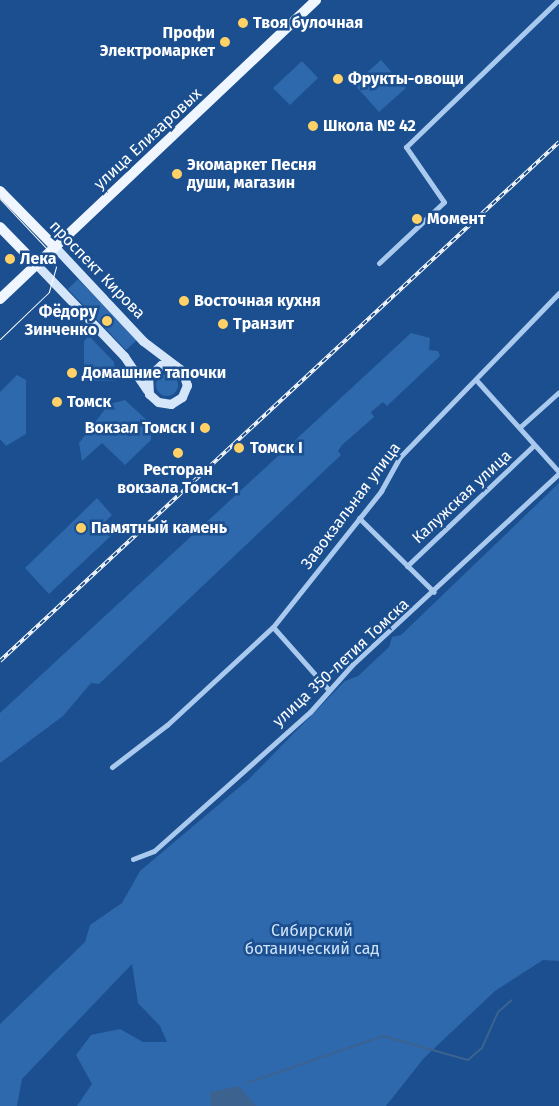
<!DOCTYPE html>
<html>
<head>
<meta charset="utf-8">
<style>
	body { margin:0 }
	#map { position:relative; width:559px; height:1106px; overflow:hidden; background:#1b4f8f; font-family:"Fira Sans",sans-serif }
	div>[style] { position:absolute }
	.green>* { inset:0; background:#2e69ad }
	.round { border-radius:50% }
	.water>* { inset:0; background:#3c6290 }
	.stream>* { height:2px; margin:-1px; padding:0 1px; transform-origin:1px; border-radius:1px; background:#3c6290 }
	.street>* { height:5px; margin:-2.5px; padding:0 2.5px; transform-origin:2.5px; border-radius:2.5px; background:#a9c9ee }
	.secondary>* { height:9px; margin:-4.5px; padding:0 4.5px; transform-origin:4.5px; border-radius:4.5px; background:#d6e6fa }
	.primary>* { height:10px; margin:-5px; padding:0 5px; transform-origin:5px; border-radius:5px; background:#f0f6ff }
	.tram>* { height:1px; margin:-0.5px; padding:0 0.5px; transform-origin:0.5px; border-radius:0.5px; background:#fff }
	.rail>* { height:4px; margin-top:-2px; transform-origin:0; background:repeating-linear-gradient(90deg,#1b4f8f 0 5.5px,#fff 0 11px); box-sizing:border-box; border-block:1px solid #fff }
	.dots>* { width:14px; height:14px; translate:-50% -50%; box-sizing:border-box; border:2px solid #1b4f8f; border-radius:50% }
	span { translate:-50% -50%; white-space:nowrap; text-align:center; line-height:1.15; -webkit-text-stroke:5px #1b4f8f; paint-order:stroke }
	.poi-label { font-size:16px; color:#fff; font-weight:700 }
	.left { translate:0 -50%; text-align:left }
	.right { translate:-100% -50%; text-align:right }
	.street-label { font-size:16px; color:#fff }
	.park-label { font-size:16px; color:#cfe3fa }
</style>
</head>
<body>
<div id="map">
	<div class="green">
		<i style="clip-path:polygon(381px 60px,406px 88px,379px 112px,354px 84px)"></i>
		<i style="clip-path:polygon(302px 61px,318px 78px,290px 105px,273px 88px)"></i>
		<i style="clip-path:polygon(78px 279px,137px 340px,126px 350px,68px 289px)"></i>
		<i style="clip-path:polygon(411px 333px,430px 338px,429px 350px,438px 351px,440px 356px,387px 406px,383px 402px,371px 412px,374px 417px,342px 445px,338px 451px,341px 455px,99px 684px,91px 683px,63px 716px,0 763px,0 713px)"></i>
		<i style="clip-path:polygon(89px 336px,114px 362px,115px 381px,84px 381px,84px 341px)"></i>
		<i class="round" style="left:156px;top:374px;width:22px;height:22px"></i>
		<i style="clip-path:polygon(17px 375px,26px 380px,26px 434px,6px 446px,0 439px,0 392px)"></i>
		<i style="clip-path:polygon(125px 400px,151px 424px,151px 440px,125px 465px,102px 443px,82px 461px,79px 443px,109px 404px)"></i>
		<i style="clip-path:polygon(559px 483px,559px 961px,543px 960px,495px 991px,424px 1058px,386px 1106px,77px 1106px,92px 1084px,76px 1055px,91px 1035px,120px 1029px,143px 1042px,167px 1042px,160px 1026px,138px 1003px,132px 964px,22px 1079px,17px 1106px,0 1106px,0 1024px,85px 942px,90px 925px,122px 903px,140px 871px,249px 779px,345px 681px,358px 676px,389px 647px,392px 637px,401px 635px)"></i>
		<i style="clip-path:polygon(97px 498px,112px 515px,105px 522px,115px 532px,49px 594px,25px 568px)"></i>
	</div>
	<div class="water">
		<i style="clip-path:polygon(239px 1086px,256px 1106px,211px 1106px,210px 1092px)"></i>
	</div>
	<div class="stream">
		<i style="left:247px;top:1083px;width:144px;rotate:-19.1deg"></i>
		<i style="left:383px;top:1036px;width:88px;rotate:15.8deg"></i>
		<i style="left:468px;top:1060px;width:18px;rotate:-41deg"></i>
		<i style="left:482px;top:1048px;width:39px;rotate:-66deg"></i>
		<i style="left:498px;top:1012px;width:18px;rotate:-41deg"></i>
	</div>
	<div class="street">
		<i style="left:379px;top:263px;width:89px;rotate:-43.2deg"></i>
		<i style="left:444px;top:202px;width:67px;rotate:-124.6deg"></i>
		<i style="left:406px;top:147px;width:211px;rotate:-44deg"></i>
		<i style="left:478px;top:382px;width:121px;rotate:48deg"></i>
		<i style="left:520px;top:427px;width:52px;rotate:-41.9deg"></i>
		<i style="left:359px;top:518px;width:105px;rotate:44.6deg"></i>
		<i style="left:407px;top:566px;width:174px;rotate:-43.6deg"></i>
		<i style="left:273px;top:627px;width:84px;rotate:48.4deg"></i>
		<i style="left:112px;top:767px;width:69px;rotate:-37.4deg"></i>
		<i style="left:167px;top:725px;width:144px;rotate:-42.8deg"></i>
		<i style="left:273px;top:627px;width:174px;rotate:-51.5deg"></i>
		<i style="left:381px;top:491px;width:38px;rotate:-61deg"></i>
		<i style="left:399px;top:458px;width:230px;rotate:-45.9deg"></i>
		<i style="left:133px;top:859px;width:22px;rotate:-21deg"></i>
		<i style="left:154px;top:851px;width:209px;rotate:-41.7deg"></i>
		<i style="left:310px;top:712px;width:63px;rotate:-48.2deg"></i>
		<i style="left:352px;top:665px;width:282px;rotate:-42.8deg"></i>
	</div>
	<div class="secondary">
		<i style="left:55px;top:247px;width:129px;rotate:46.9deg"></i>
		<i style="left:143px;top:341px;width:46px;rotate:37.1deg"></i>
		<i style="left:180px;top:369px;width:5px;rotate:53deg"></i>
		<i style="left:183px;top:373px;width:13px;rotate:72deg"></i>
		<i style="left:187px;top:385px;width:13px;rotate:113deg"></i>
		<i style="left:182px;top:397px;width:13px;rotate:148deg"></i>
		<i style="left:171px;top:404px;width:13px;rotate:-171deg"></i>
		<i style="left:158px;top:402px;width:12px;rotate:-138deg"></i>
		<i style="left:149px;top:394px;width:17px;rotate:-93deg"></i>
		<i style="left:148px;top:377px;width:18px;rotate:-43deg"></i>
		<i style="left:161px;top:365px;width:15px;rotate:4deg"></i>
		<i style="left:37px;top:265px;width:126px;rotate:46.3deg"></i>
		<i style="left:124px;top:356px;width:41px;rotate:55.9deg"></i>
	</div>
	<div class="primary">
		<i style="left:0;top:191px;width:78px;rotate:45.5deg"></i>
		<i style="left:0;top:227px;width:53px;rotate:45.8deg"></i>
		<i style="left:0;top:299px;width:435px;rotate:-43.4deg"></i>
	</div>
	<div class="tram">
		<i style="left:0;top:199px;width:73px;rotate:46.7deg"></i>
		<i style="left:50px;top:252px;width:16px;rotate:68deg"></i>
		<i style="left:56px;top:267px;width:26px;rotate:106deg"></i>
		<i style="left:49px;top:292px;width:68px;rotate:136.2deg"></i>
	</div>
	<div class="rail">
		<i style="left:0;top:661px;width:763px;rotate:-42.87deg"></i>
	</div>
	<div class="dots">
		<i style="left:243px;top:23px;background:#ffd166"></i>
		<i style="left:225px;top:42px;background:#ffd166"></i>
		<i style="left:338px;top:79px;background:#ffd166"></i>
		<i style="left:313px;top:126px;background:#ffd166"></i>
		<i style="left:177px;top:174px;background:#ffd166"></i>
		<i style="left:417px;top:219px;background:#ffd166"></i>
		<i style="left:10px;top:259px;background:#ffd166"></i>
		<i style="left:184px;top:301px;background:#ffd166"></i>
		<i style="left:107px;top:321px;background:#ffd166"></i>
		<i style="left:223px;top:324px;background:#ffd166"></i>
		<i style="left:72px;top:373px;background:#ffd166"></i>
		<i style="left:57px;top:402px;background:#ffd166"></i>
		<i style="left:205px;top:428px;background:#ffd166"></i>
		<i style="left:239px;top:448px;background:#ffd166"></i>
		<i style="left:178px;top:453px;background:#ffd166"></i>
		<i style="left:81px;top:528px;background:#ffd166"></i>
	</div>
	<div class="poi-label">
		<span class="left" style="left:253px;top:23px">Твоя булочная</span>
		<span class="right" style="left:215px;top:42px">Профи<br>Электромаркет</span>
		<span class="left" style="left:348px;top:79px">Фрукты-овощи</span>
		<span class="left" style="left:323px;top:126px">Школа № 42</span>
		<span class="left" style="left:187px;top:174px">Экомаркет Песня<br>души, магазин</span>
		<span class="left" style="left:427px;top:219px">Момент</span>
		<span class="left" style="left:20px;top:259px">Лека</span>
		<span class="left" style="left:194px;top:301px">Восточная кухня</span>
		<span class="right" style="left:97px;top:321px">Фёдору<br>Зинченко</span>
		<span class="left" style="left:233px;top:324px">Транзит</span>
		<span class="left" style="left:82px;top:373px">Домашние тапочки</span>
		<span class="left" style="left:67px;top:402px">Томск</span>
		<span class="right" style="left:195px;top:428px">Вокзал Томск I</span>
		<span class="left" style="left:250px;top:448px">Томск I</span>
		<span style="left:178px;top:479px">Ресторан<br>вокзала Томск-1</span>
		<span class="left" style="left:91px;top:528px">Памятный камень</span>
	</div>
	<div class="street-label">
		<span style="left:148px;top:139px;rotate:-43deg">улица Елизаровых</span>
		<span style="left:97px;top:270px;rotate:46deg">проспект Кирова</span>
		<span style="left:462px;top:497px;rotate:-43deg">Калужская улица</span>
		<span style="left:351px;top:506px;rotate:-53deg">Завокзальная улица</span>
		<span style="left:341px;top:663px;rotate:-43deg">улица 350-летия Томска</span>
	</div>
	<div class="park-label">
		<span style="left:312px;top:940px">Сибирский<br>ботанический сад</span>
	</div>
</div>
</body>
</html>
